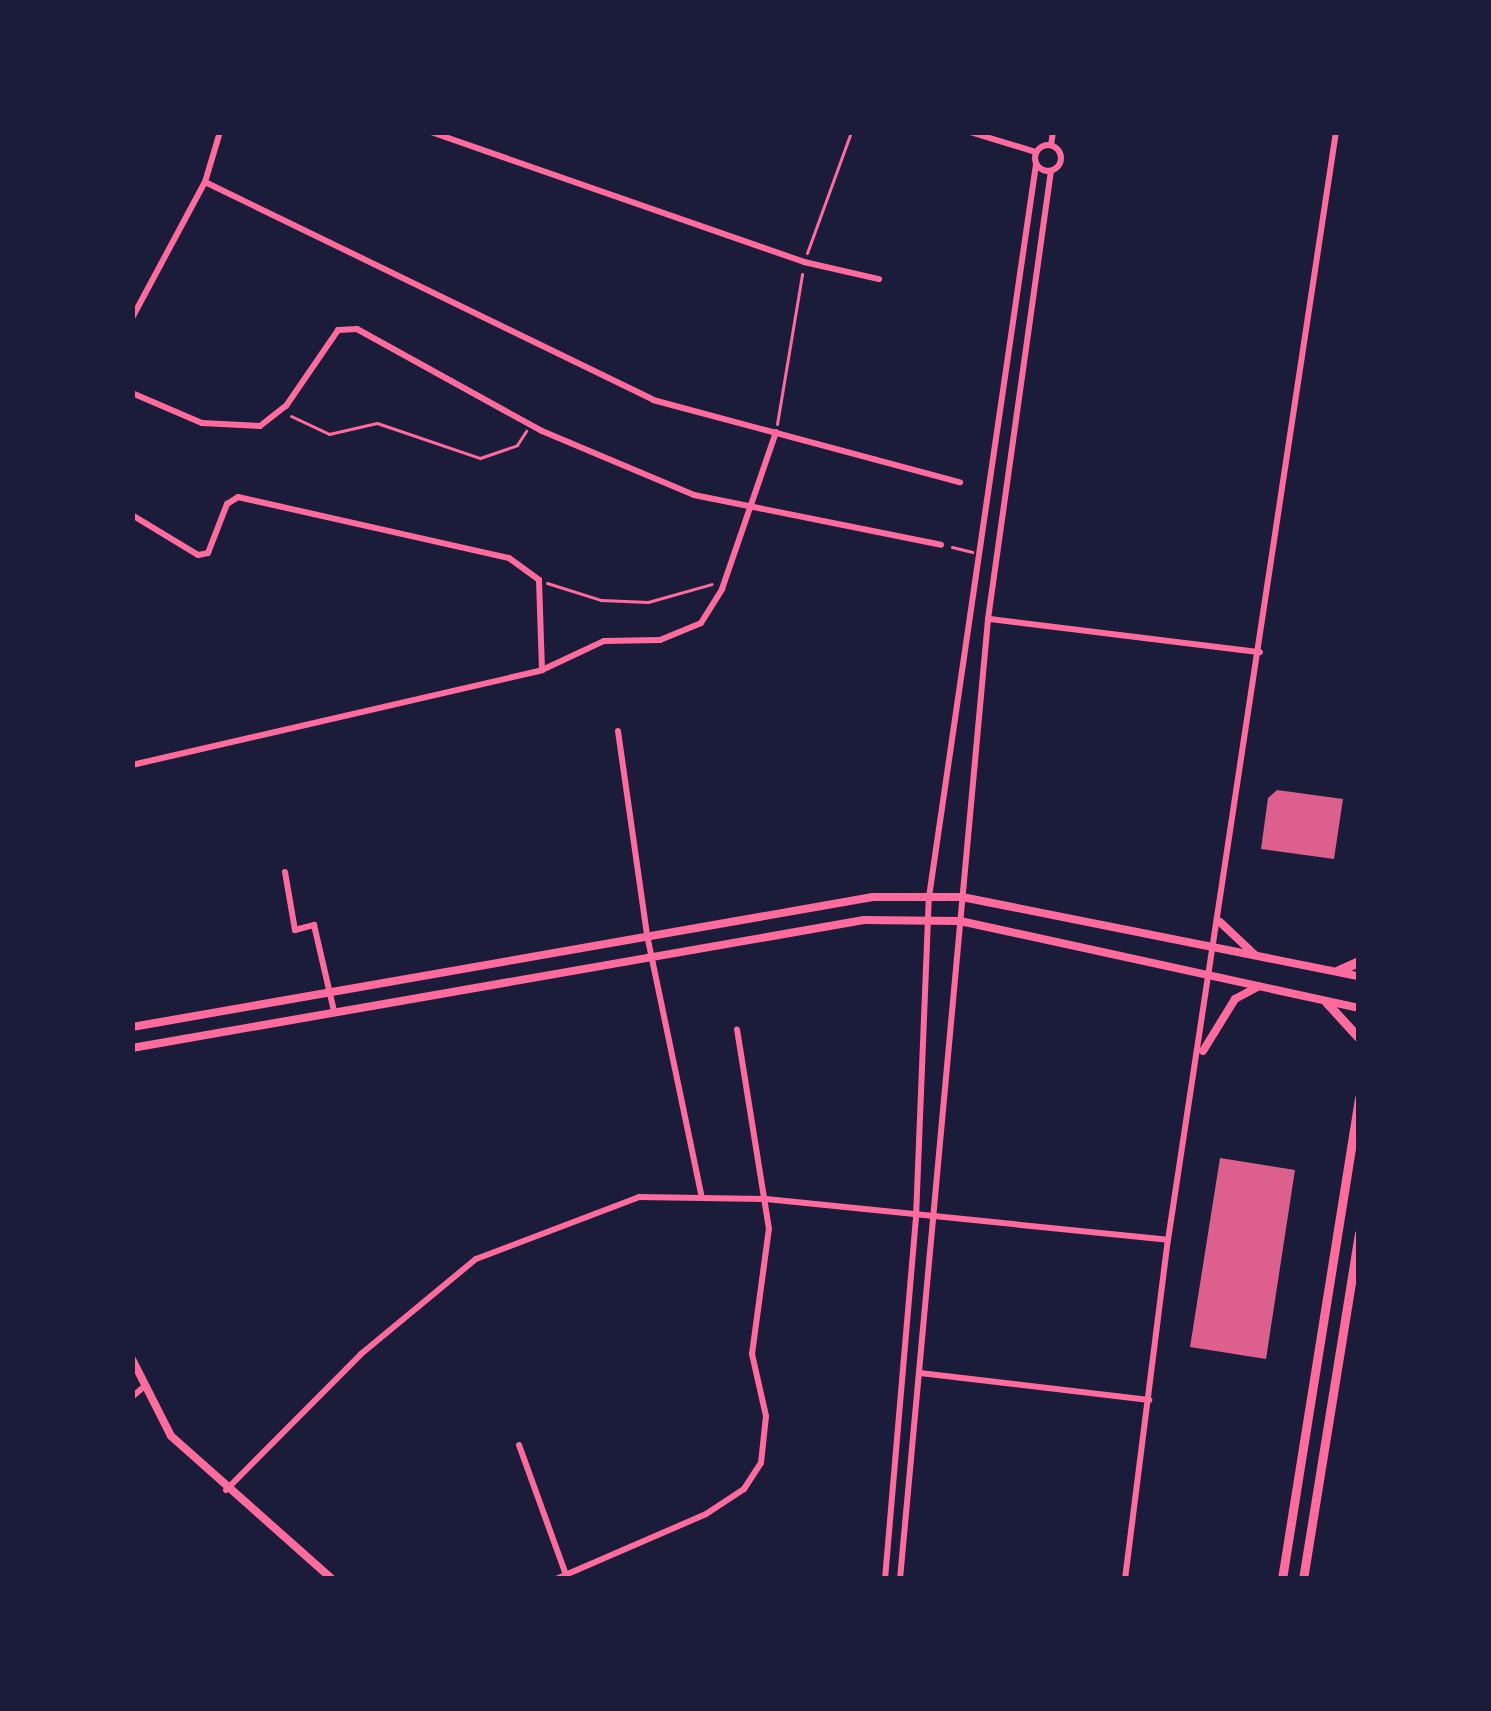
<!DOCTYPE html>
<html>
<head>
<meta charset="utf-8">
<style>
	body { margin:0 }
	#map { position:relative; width:1491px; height:1711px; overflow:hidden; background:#1b1b3a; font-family:Bitter,serif }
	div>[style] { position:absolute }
	.building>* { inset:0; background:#dd5f8e }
	.path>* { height:3px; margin:-1.5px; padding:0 1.5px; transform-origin:1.5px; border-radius:1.5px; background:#ff6b9d }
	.minor>* { height:6px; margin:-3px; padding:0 3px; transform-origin:3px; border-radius:3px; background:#ff6b9d }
	.minor>.ring { margin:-3px; padding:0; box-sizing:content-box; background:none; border:6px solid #ff6b9d; border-radius:50% }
	.tertiary>* { height:8px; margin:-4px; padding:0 4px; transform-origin:4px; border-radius:4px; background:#ff6b9d }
	.secondary>* { height:9px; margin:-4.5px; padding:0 4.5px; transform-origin:4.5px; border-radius:4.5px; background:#ff6b9d }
	.primary>* { height:10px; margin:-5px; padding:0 5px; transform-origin:5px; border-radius:5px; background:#ff6b9d }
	span { translate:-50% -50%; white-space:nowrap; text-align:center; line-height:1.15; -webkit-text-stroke:12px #1b1b3a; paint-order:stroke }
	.frame { position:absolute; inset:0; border:135px solid #1b1b3a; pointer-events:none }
</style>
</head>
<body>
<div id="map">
	<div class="building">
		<i style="clip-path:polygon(1277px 790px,1343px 799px,1334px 859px,1261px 849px,1268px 798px)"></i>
		<i style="clip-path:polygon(1220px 1158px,1295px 1170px,1266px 1359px,1190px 1347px)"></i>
	</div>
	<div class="path">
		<i style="left:807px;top:253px;width:129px;rotate:-70deg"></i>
		<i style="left:291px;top:416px;width:42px;rotate:25.3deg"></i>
		<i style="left:329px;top:434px;width:49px;rotate:-12.9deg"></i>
		<i style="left:377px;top:423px;width:109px;rotate:18.8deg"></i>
		<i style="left:480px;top:458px;width:39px;rotate:-19deg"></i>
		<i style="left:517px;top:445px;width:17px;rotate:-57deg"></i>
		<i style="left:777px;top:424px;width:152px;rotate:-80.5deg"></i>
		<i style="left:952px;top:547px;width:21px;rotate:14deg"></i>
		<i style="left:547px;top:583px;width:57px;rotate:17.5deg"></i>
		<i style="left:601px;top:600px;width:47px;rotate:2.4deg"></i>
		<i style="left:648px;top:602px;width:66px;rotate:-15.7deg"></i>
	</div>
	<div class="minor">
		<i style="left:431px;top:132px;width:395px;rotate:19.2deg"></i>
		<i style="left:804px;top:262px;width:77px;rotate:12.8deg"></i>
		<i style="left:970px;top:132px;width:69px;rotate:16.9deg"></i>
		<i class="ring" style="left:1035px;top:145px;width:20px;height:20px"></i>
		<i style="left:1051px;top:145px;width:13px;rotate:-81deg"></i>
		<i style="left:205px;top:182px;width:498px;rotate:25.9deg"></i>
		<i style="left:653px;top:400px;width:318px;rotate:15deg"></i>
		<i style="left:132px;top:318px;width:154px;rotate:-61.8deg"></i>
		<i style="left:205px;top:182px;width:52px;rotate:-73.3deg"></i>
		<i style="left:132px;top:393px;width:76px;rotate:23.2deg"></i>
		<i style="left:202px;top:423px;width:58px;rotate:3deg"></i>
		<i style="left:260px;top:426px;width:33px;rotate:-38deg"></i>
		<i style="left:286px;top:406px;width:92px;rotate:-55.6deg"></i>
		<i style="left:338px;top:330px;width:19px;rotate:-3deg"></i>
		<i style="left:357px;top:329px;width:211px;rotate:28.9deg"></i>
		<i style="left:542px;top:431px;width:165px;rotate:22.8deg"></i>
		<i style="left:694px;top:495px;width:252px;rotate:11.4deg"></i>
		<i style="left:132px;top:515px;width:77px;rotate:31.2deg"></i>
		<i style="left:198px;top:555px;width:10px;rotate:-11deg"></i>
		<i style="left:208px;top:553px;width:53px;rotate:-68.8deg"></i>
		<i style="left:227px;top:504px;width:13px;rotate:-32deg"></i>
		<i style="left:238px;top:497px;width:278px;rotate:12.7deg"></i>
		<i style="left:509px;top:558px;width:37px;rotate:36deg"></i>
		<i style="left:539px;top:580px;width:90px;rotate:88.1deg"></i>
		<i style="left:990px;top:619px;width:272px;rotate:7deg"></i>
		<i style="left:618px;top:731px;width:206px;rotate:81.9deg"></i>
		<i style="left:647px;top:935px;width:265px;rotate:78.2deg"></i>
		<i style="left:132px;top:765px;width:421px;rotate:-13deg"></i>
		<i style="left:542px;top:670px;width:68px;rotate:-25.1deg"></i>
		<i style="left:604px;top:641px;width:56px;rotate:-1deg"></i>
		<i style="left:660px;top:640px;width:44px;rotate:-22.5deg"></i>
		<i style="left:701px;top:623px;width:40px;rotate:-58deg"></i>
		<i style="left:722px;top:589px;width:166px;rotate:-71deg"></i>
		<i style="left:285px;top:872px;width:59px;rotate:80.2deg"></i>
		<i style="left:295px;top:930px;width:20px;rotate:-15deg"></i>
		<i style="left:314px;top:925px;width:88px;rotate:76.9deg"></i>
		<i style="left:920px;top:1373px;width:231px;rotate:6.7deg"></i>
		<i style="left:132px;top:1397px;width:18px;rotate:-41deg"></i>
		<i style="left:519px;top:1445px;width:138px;rotate:70.1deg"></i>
		<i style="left:226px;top:1490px;width:192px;rotate:-45.2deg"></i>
		<i style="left:361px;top:1354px;width:149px;rotate:-39.6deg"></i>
		<i style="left:476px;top:1259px;width:174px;rotate:-20.8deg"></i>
		<i style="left:639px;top:1197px;width:127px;rotate:0.9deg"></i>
		<i style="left:766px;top:1199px;width:404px;rotate:5.8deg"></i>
		<i style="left:556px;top:1579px;width:163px;rotate:-23.4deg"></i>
		<i style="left:706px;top:1514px;width:45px;rotate:-33.3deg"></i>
		<i style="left:744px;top:1489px;width:31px;rotate:-57deg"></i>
		<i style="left:761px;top:1463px;width:47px;rotate:-83.9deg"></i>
		<i style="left:766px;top:1416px;width:64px;rotate:-102.7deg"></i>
		<i style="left:752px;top:1354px;width:126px;rotate:-82.3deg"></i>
		<i style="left:769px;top:1229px;width:202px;rotate:-99.1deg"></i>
		<i style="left:885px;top:1579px;width:363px;rotate:-85.1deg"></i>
		<i style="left:916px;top:1217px;width:320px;rotate:-87.7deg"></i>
		<i style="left:929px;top:897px;width:741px;rotate:-81.69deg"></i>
		<i style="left:900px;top:1579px;width:964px;rotate:-84.76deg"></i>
		<i style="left:988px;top:619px;width:452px;rotate:-82deg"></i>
		<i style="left:1125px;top:1579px;width:342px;rotate:-82.8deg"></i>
		<i style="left:1168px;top:1240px;width:1121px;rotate:-81.38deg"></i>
	</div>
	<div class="tertiary">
		<i style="left:1220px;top:922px;width:48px;rotate:43.3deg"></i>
		<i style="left:132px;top:1027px;width:752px;rotate:-9.95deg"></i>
		<i style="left:873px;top:897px;width:89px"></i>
		<i style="left:962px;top:897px;width:405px;rotate:11.3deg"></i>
		<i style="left:132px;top:1048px;width:743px;rotate:-9.92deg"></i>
		<i style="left:864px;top:920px;width:96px;rotate:0.6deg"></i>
		<i style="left:960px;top:921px;width:408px;rotate:12.3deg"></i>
		<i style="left:1203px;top:1051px;width:61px;rotate:-58.4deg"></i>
		<i style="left:1235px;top:999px;width:27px;rotate:-28deg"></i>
		<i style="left:132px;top:1359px;width:86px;rotate:63.1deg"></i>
		<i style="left:171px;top:1436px;width:215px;rotate:41.6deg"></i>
	</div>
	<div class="secondary">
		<i style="left:1326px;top:1002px;width:49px;rotate:47.5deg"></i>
		<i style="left:1282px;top:1579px;width:487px;rotate:-80.9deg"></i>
		<i style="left:1303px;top:1579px;width:350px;rotate:-80.8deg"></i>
	</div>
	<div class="primary">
		<i style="left:1339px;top:971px;width:22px;rotate:-24deg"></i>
	</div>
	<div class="frame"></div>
</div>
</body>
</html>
